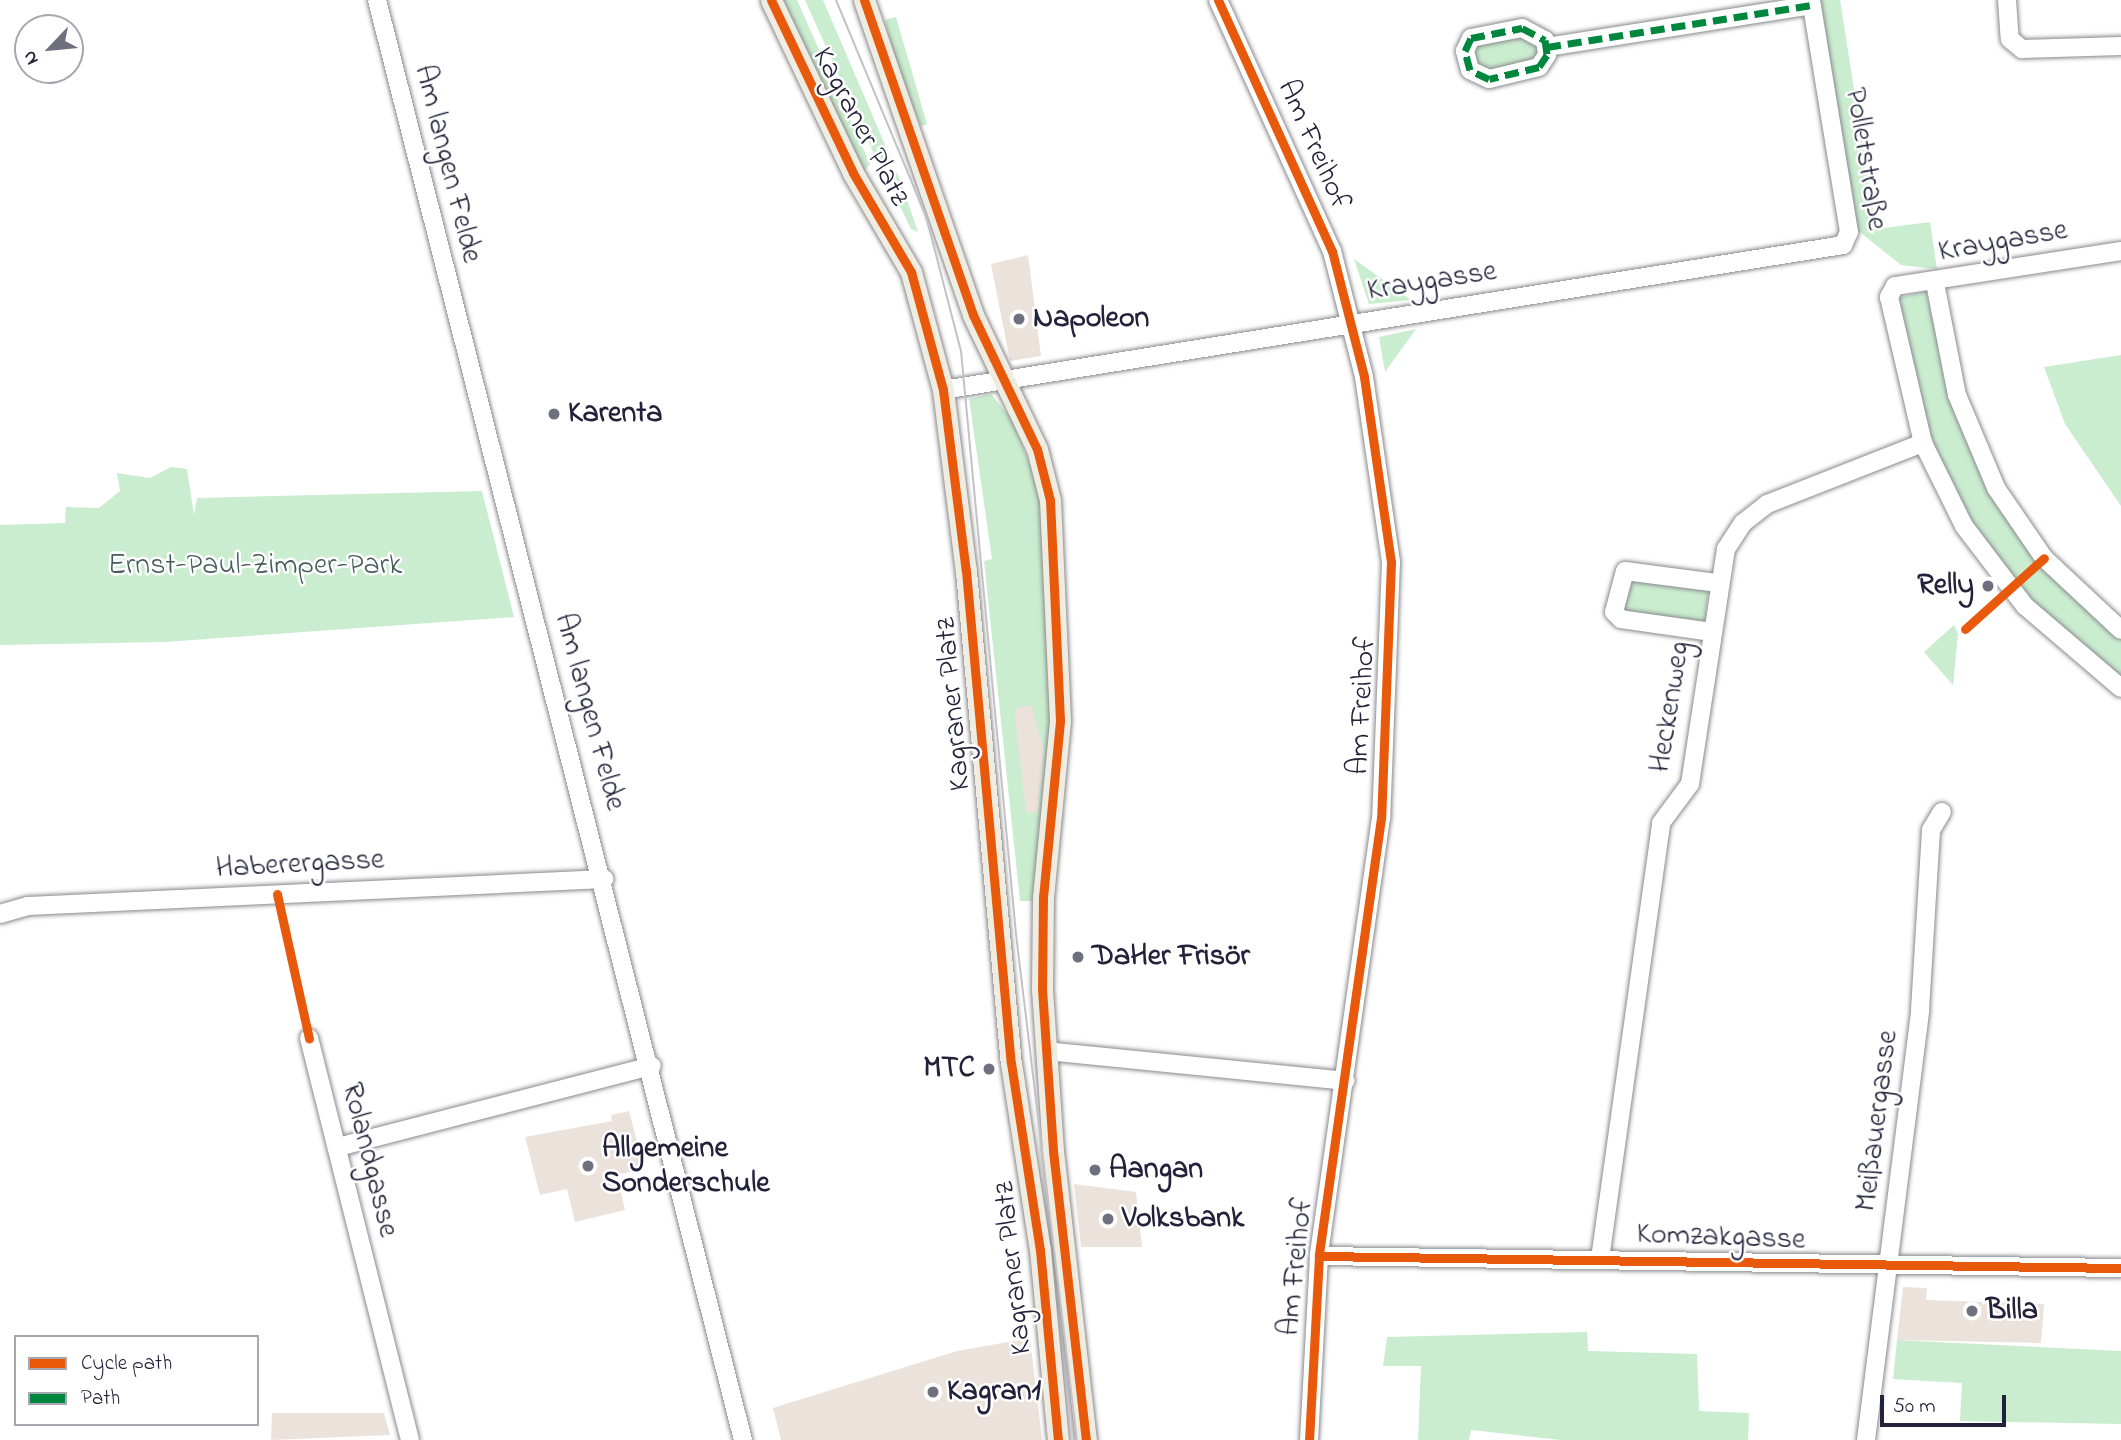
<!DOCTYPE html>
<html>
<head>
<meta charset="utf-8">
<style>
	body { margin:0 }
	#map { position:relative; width:2121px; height:1440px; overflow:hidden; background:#fff; font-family:"Indie Flower",sans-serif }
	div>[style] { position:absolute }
	.green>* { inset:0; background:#caedcf }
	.building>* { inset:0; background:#ebe3db }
	.roads { filter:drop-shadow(0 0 2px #8a8a8f) drop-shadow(0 0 2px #8a8a8f) }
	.minor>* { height:18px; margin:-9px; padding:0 9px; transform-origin:9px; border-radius:9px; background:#fff }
	.major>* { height:21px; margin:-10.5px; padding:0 10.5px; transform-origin:10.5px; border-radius:10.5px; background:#efece1 }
	.tram>* { height:2px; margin:-1px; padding:0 1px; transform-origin:1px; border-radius:1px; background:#c2c2c4 }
	.quiet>* { height:7px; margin-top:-3.5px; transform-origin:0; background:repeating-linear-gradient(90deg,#00873e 0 14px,transparent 0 21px) }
	.cycleway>* { height:9px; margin:-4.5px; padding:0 4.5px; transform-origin:4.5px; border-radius:4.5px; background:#e8590c }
	.dots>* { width:19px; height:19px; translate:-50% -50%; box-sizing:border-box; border:4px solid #fff; border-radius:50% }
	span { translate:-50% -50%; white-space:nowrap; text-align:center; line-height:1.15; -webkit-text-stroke:5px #fff; paint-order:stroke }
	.street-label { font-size:30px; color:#22223b }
	.poi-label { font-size:30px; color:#22223b; font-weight:700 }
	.left { translate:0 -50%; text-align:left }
	.right { translate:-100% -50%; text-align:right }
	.park-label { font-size:30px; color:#475a5c }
	.legend { position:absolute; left:14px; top:1335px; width:245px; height:91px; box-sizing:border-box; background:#fff; border:2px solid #a7a7b1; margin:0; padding:9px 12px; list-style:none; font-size:21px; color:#22223b }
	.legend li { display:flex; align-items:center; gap:14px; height:35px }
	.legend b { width:35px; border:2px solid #a7a7b1 }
	.north { position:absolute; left:14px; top:14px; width:70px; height:70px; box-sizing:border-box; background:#fff; border:2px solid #a7a7b1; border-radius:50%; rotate:244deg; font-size:19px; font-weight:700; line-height:28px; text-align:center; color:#22223b }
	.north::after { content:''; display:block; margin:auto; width:24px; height:32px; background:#6f6f80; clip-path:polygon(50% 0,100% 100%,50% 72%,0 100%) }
	.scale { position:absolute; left:1880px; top:1395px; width:126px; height:32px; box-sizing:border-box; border:4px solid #22223b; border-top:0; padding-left:9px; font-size:21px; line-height:24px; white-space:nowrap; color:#22223b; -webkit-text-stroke:5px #fff; paint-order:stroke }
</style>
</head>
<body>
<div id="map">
	<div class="green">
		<i style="clip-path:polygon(781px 0,797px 0,870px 164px,861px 175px)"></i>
		<i style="clip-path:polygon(805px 0,823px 0,892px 161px,878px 163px)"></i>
		<i style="clip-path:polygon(1819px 0,1840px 0,1876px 229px,1930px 222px,1937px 269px,1901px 265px,1856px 229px)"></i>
		<i style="clip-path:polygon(896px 17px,927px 124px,921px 126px,894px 60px,885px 20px)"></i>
		<i style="clip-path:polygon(1525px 34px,1540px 48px,1535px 61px,1487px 73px,1474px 64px,1477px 43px)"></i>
		<i style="clip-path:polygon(897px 172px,905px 194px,918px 232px,911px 229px,888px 181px)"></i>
		<i style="clip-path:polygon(1354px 259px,1411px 300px,1369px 304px)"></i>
		<i style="clip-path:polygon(1926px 291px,1947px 380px,2052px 576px,2121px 638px,2121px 681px,2046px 620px,1983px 546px,1924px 429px,1897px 298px)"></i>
		<i style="clip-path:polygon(1416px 329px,1385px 372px,1379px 337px)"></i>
		<i style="clip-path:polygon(2121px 355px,2121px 506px,2065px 424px,2044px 367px)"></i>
		<i style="clip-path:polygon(991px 394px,1012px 420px,1043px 498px,1055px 702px,1035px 901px,1020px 901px,984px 561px,992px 559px,969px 399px)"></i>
		<i style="clip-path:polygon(171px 467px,187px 469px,194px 515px,197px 498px,482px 491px,514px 617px,164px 642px,0 645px,0 525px,65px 523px,66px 507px,99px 508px,120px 491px,117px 473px,150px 478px)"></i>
		<i style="clip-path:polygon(1627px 576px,1709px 588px,1704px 626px,1621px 614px)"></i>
		<i style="clip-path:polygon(1954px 625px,1958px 634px,1953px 685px,1924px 652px)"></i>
		<i style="clip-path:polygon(1587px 1332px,1588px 1351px,1697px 1354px,1699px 1411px,1749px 1413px,1748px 1440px,1561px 1440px,1471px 1430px,1469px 1440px,1418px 1440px,1421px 1366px,1383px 1366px,1387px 1337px)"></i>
		<i style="clip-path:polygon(1897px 1340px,2121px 1351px,2121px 1424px,1960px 1421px,1962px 1383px,1893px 1379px)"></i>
	</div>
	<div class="building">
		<i style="clip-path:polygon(1028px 255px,1041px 356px,1010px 361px,991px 264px)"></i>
		<i style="clip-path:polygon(1031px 705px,1044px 751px,1038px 812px,1026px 813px,1015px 716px,1017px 707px)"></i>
		<i style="clip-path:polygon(629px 1111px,644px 1168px,617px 1175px,625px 1210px,575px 1222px,567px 1189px,540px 1195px,525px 1137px,612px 1121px,611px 1115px)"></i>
		<i style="clip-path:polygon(1074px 1184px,1136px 1192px,1142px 1247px,1081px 1247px)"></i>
		<i style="clip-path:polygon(1903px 1287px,1927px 1288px,1926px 1300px,2044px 1304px,2041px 1343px,1897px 1340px)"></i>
		<i style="clip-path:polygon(1030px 1338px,1042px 1440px,781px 1440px,773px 1408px,957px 1351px)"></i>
		<i style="clip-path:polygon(272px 1413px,384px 1413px,390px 1435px,271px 1440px)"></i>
	</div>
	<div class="roads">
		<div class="minor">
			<i style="left:377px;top:0;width:1486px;rotate:75.74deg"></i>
			<i style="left:1218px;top:0;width:276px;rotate:65.6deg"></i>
			<i style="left:1332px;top:251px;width:130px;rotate:75.7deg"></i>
			<i style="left:1364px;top:377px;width:187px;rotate:81.7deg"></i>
			<i style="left:1391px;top:562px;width:256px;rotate:92.2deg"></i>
			<i style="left:1381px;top:818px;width:442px;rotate:98.1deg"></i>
			<i style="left:1319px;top:1256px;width:184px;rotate:93.1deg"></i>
			<i style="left:2007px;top:0;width:39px;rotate:86deg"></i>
			<i style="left:2010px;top:39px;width:16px;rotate:40deg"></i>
			<i style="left:2022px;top:49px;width:99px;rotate:-1.7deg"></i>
			<i style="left:1522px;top:28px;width:26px;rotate:28deg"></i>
			<i style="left:1545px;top:40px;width:15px;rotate:82deg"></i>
			<i style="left:1547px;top:55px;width:14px;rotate:124deg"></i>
			<i style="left:1539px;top:67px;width:51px;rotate:166.5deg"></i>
			<i style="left:1489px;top:79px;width:21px;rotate:-155deg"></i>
			<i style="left:1470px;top:70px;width:20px;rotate:-105deg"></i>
			<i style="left:1465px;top:51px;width:14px;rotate:-65deg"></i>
			<i style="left:1471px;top:38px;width:52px;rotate:-11.1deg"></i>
			<i style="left:1547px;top:47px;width:268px;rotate:-9deg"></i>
			<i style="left:2121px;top:251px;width:229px;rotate:171.2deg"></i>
			<i style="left:1895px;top:286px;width:13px;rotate:119deg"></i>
			<i style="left:1889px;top:297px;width:150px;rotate:76.9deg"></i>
			<i style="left:1923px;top:443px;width:93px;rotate:63.7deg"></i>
			<i style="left:1964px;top:526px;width:101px;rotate:52.7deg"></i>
			<i style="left:2025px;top:606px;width:126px;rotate:40.5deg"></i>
			<i style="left:1935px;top:283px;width:114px;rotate:78.9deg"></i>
			<i style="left:1957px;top:395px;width:101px;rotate:67.2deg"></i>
			<i style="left:1996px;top:488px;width:85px;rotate:55.6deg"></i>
			<i style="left:2044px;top:558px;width:105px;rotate:43.1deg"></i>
			<i style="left:943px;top:390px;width:912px;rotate:-9.15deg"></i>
			<i style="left:1843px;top:245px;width:14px;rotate:-65deg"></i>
			<i style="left:1849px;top:232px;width:235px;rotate:-99.3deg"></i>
			<i style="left:1712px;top:632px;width:92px;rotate:-171.9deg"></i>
			<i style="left:1621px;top:619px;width:10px;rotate:-135deg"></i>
			<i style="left:1614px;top:612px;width:42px;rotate:-75deg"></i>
			<i style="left:1625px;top:571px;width:94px;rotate:7.4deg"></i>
			<i style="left:0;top:914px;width:29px;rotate:-16deg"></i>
			<i style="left:28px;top:906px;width:577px;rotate:-2.68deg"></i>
			<i style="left:309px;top:1038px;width:414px;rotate:75.9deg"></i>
			<i style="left:1046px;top:1051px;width:301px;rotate:5.7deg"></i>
			<i style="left:338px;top:1147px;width:324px;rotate:-14.5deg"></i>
			<i style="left:1319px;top:1256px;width:802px;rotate:0.86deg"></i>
			<i style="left:1600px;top:1259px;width:440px;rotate:-82deg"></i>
			<i style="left:1661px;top:823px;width:49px;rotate:-53.4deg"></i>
			<i style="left:1690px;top:784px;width:238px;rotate:-81.3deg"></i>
			<i style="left:1726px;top:549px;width:31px;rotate:-57deg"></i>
			<i style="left:1743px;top:523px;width:31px;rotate:-38deg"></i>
			<i style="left:1767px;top:504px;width:168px;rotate:-21.4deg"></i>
			<i style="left:1866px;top:1440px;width:433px;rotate:-82.8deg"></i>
			<i style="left:1920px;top:1010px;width:180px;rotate:-86.5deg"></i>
			<i style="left:1931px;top:830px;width:21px;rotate:-59deg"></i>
		</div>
		<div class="major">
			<i style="left:771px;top:0;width:191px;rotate:64.6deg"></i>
			<i style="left:853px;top:173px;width:115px;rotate:59.6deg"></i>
			<i style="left:911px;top:272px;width:122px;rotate:74.8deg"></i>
			<i style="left:943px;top:390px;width:182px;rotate:82.8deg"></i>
			<i style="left:966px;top:571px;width:494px;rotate:84.8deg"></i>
			<i style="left:1011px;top:1063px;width:189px;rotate:81.2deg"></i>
			<i style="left:1040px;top:1250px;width:191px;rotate:84.6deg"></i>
			<i style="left:864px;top:0;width:333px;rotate:70.9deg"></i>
			<i style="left:973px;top:315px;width:148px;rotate:64.5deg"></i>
			<i style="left:1037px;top:449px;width:53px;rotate:75.7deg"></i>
			<i style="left:1050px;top:500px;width:221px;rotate:87.4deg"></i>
			<i style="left:1060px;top:721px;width:176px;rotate:95.5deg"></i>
			<i style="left:1043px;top:896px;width:93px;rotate:90.6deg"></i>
			<i style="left:1042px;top:989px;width:162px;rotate:86.1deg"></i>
			<i style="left:1053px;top:1151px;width:291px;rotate:83.5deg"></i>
		</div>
	</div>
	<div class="tram">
		<i style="left:836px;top:0;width:234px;rotate:67.4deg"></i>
		<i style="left:926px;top:216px;width:139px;rotate:75.5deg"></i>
		<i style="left:961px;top:351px;width:586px;rotate:84.61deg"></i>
		<i style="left:1016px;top:934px;width:510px;rotate:83.13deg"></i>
	</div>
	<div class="quiet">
		<i style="left:1522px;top:28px;width:26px;rotate:28deg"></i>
		<i style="left:1545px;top:40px;width:15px;rotate:82deg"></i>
		<i style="left:1547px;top:55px;width:14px;rotate:124deg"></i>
		<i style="left:1539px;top:67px;width:51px;rotate:166.5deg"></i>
		<i style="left:1489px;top:79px;width:21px;rotate:-155deg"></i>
		<i style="left:1470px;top:70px;width:20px;rotate:-105deg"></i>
		<i style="left:1465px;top:51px;width:14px;rotate:-65deg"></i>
		<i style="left:1471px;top:38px;width:52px;rotate:-11.1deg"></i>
		<i style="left:1547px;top:47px;width:268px;rotate:-9deg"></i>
	</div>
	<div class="cycleway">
		<i style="left:771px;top:0;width:191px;rotate:64.6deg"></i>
		<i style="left:853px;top:173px;width:115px;rotate:59.6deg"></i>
		<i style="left:911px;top:272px;width:122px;rotate:74.8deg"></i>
		<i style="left:943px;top:390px;width:182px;rotate:82.8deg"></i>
		<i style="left:966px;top:571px;width:494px;rotate:84.8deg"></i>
		<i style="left:1011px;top:1063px;width:189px;rotate:81.2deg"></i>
		<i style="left:1040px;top:1250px;width:191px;rotate:84.6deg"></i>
		<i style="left:864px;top:0;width:333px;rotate:70.9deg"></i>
		<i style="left:973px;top:315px;width:148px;rotate:64.5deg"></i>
		<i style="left:1037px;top:449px;width:53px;rotate:75.7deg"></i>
		<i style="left:1050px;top:500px;width:221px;rotate:87.4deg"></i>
		<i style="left:1060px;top:721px;width:176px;rotate:95.5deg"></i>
		<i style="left:1043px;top:896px;width:93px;rotate:90.6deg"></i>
		<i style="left:1042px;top:989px;width:162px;rotate:86.1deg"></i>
		<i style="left:1053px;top:1151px;width:291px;rotate:83.5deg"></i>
		<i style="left:1218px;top:0;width:276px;rotate:65.6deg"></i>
		<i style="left:1332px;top:251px;width:130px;rotate:75.7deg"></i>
		<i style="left:1364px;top:377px;width:187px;rotate:81.7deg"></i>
		<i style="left:1391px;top:562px;width:256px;rotate:92.2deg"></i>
		<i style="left:1381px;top:818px;width:442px;rotate:98.1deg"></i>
		<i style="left:1319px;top:1256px;width:184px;rotate:93.1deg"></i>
		<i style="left:1965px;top:629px;width:106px;rotate:-41.9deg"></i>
		<i style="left:277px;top:894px;width:148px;rotate:77.5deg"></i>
		<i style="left:1319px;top:1256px;width:802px;rotate:0.86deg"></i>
	</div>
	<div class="dots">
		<i style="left:1019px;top:319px;background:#6f6f80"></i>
		<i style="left:554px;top:414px;background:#6f6f80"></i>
		<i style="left:1988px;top:586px;background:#6f6f80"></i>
		<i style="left:1078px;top:957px;background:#6f6f80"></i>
		<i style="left:989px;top:1069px;background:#6f6f80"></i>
		<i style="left:588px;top:1166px;background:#6f6f80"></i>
		<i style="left:1095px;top:1170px;background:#6f6f80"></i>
		<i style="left:1108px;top:1219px;background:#6f6f80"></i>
		<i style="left:1972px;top:1311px;background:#6f6f80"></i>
		<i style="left:933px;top:1392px;background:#6f6f80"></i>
	</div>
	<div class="street-label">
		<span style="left:860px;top:127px;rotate:62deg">Kagraner Platz</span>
		<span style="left:1313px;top:145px;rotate:66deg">Am Freihof</span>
		<span style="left:1865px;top:159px;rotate:81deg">Polletstraße</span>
		<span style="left:447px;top:164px;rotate:76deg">Am langen Felde</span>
		<span style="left:2003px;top:242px;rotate:-10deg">Kraygasse</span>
		<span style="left:1432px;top:282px;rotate:-9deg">Kraygasse</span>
		<span style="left:954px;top:704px;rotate:-95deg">Kagraner Platz</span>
		<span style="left:1363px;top:706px;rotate:-87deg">Am Freihof</span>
		<span style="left:1671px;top:707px;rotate:-81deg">Heckenweg</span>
		<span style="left:589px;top:712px;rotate:75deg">Am langen Felde</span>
		<span style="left:300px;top:865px;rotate:-3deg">Haberergasse</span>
		<span style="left:1878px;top:1121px;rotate:-83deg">Meißauergasse</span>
		<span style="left:369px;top:1160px;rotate:76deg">Rolandgasse</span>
		<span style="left:1721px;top:1238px;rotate:2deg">Komzakgasse</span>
		<span style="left:1297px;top:1267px;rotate:-84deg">Am Freihof</span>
		<span style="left:1014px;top:1268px;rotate:-96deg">Kagraner Platz</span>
	</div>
	<div class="poi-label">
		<span class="left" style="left:1033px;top:319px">Napoleon</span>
		<span class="left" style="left:568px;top:414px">Karenta</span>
		<span class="right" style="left:1974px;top:586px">Relly</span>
		<span class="left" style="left:1092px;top:957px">DaHer Frisör</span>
		<span class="right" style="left:975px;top:1069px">MTC</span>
		<span class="left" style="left:602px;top:1166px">Allgemeine<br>Sonderschule</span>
		<span class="left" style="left:1109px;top:1170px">Aangan</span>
		<span class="left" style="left:1122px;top:1219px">Volksbank</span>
		<span class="left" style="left:1986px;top:1311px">Billa</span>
		<span class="left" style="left:947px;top:1392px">Kagran1</span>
	</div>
	<div class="park-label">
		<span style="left:255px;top:566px">Ernst-Paul-Zimper-Park</span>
	</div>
	<ul class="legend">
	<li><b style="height:9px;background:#e8590c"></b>Cycle path</li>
	<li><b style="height:9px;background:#00873e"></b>Path</li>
	</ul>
	<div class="north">N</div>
	<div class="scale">50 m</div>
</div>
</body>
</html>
